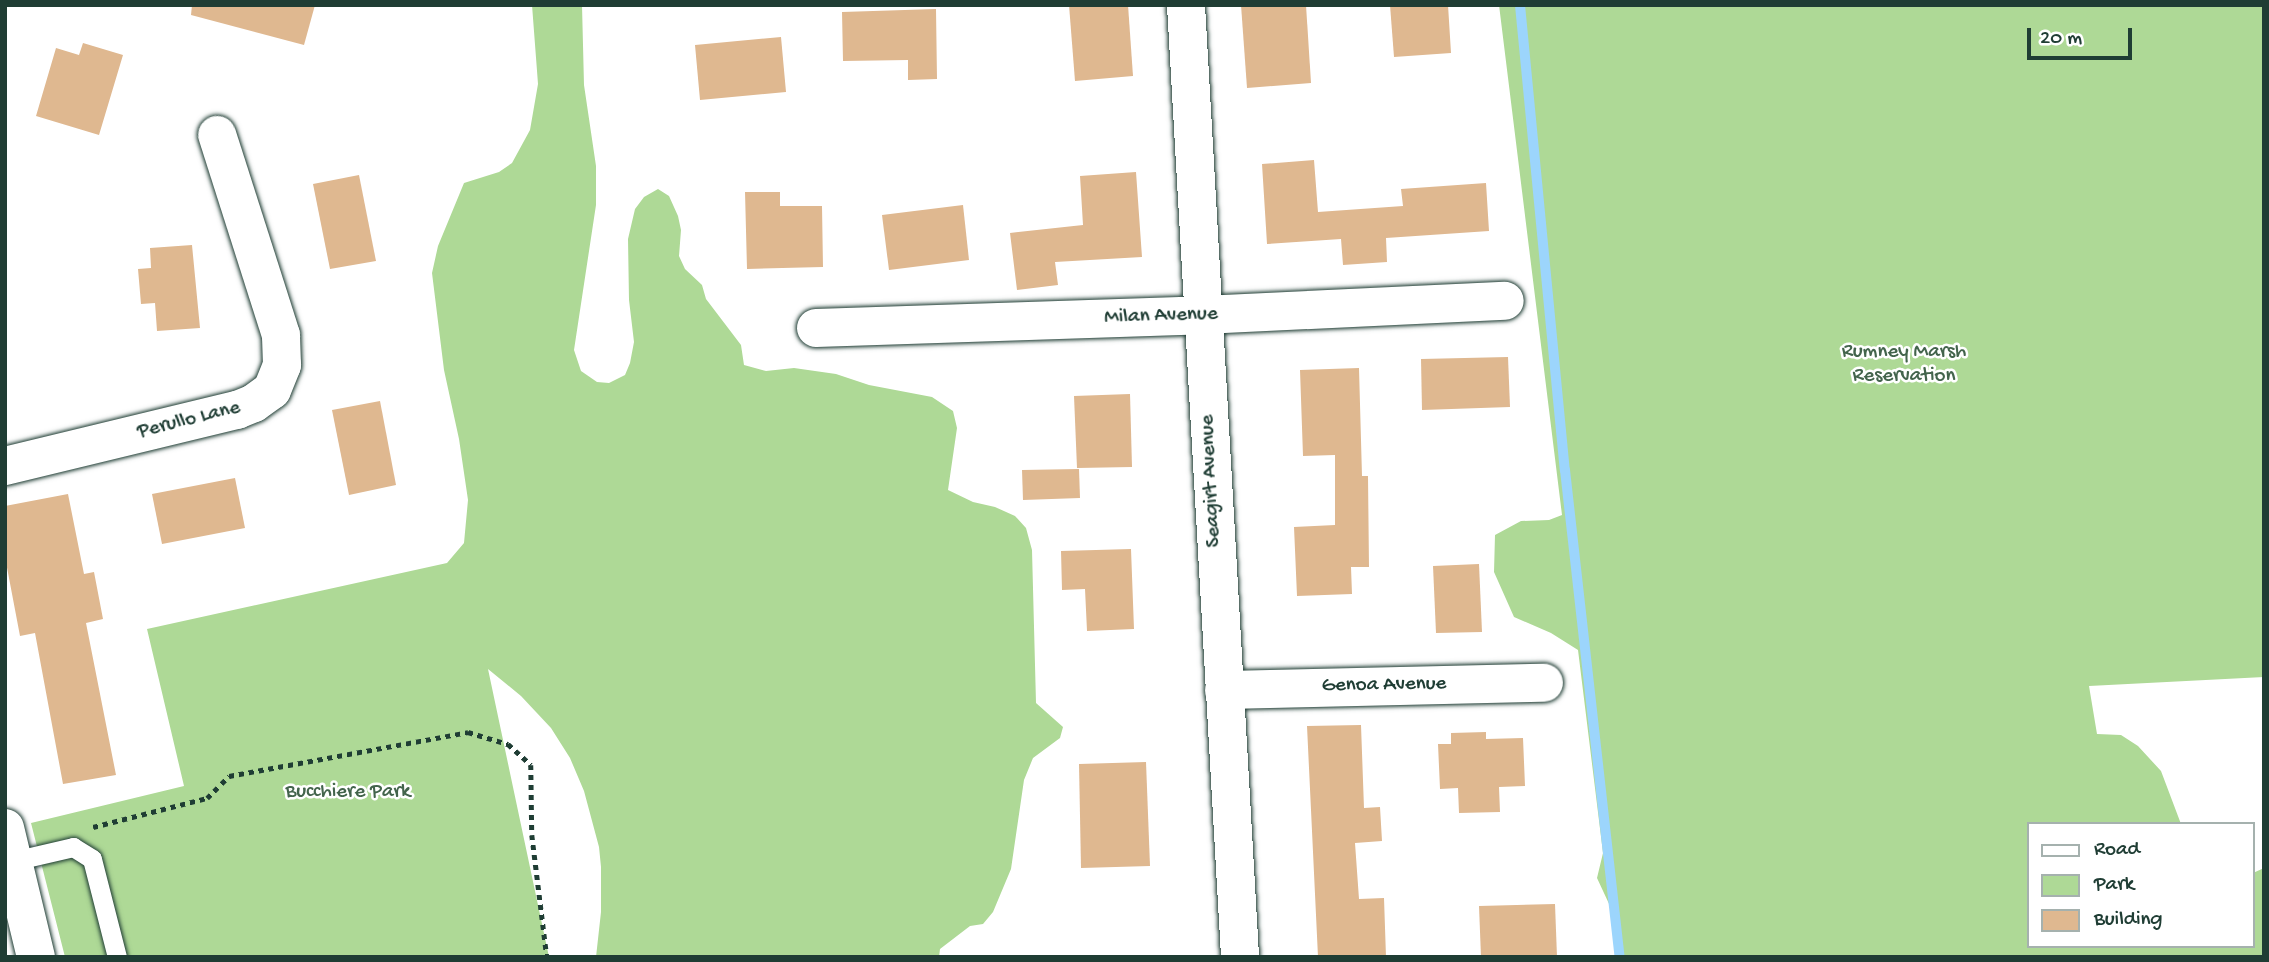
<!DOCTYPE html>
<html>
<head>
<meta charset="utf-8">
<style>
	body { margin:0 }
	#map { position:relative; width:2269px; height:962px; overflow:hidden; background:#fff; font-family:"Gochi Hand",sans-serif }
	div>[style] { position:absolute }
	.green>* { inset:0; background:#aed996 }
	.stream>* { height:10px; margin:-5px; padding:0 5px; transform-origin:5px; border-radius:5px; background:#9cd5fc }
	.building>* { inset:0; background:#dfb890 }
	.path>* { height:4.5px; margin-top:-2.25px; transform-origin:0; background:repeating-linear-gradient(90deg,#1f3d34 0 5px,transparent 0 10px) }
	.roads { filter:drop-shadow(0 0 2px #1f3d34) drop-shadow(0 0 2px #1f3d34) }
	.lane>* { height:19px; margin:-9.5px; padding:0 9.5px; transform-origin:9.5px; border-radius:9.5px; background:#fff }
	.street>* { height:38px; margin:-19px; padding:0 19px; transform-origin:19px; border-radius:19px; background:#fff }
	span { translate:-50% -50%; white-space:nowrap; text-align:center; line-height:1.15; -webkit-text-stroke:5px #fff; paint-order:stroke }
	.street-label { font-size:21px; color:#1f3d34 }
	.park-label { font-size:21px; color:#43644c }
	.frame { position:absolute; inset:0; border:7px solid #1f3d34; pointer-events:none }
	.legend { position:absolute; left:2027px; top:822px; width:228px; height:126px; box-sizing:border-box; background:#fff; border:2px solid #a5b1ae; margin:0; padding:9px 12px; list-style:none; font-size:21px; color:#1f3d34 }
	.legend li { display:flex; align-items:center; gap:14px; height:35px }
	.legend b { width:35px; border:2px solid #a5b1ae }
	.scale { position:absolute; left:2027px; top:28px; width:105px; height:32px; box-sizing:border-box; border:4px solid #1f3d34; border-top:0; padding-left:9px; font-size:21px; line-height:24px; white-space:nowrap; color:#1f3d34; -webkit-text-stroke:5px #fff; paint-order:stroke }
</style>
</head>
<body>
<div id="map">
	<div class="green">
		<i style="clip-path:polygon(532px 5px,582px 5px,584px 85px,596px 166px,596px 205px,574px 350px,581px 371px,597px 382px,609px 383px,625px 375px,630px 363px,634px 342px,629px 300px,628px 239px,635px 209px,644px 197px,658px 189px,669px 196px,678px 216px,681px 230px,679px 256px,685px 269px,702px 285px,706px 299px,741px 345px,744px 365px,766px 371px,794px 368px,836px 374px,869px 385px,932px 397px,953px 411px,957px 428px,948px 490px,973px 502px,995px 507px,1015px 516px,1026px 528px,1032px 550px,1036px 703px,1063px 727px,1060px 738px,1033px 758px,1024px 780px,1011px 869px,993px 912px,983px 924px,970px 926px,940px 949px,939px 957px,596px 957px,601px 912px,601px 867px,599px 847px,584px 791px,570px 758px,551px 728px,521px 696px,488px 669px,549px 957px,65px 957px,31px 823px,184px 786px,147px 629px,447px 563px,464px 543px,468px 500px,459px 439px,444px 370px,432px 273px,438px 246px,464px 183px,499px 172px,512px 163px,530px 130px,538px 84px)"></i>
		<i style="clip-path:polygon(1499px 5px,2264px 5px,2264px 677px,2089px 686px,2097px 734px,2121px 735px,2138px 746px,2161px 771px,2181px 824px,2029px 824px,2029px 946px,2253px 946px,2253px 873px,2264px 868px,2264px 957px,1616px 957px,1610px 906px,1597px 878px,1603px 853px,1578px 650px,1551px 633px,1514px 617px,1494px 572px,1495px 535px,1521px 521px,1549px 520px,1562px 515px)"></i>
	</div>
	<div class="stream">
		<i style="left:1520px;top:5px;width:467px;rotate:84.5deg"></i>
		<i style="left:1565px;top:470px;width:490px;rotate:83.6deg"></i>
	</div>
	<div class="building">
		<i style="clip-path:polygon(192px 5px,315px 5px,304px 45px,191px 15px)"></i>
		<i style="clip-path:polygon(1069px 5px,1128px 5px,1133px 76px,1075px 81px)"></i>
		<i style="clip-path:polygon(1241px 5px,1306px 5px,1311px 83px,1247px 88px)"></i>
		<i style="clip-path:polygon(1390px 5px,1448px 5px,1451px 53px,1394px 57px)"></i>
		<i style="clip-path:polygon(936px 9px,937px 79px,908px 80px,908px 60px,843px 61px,842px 12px)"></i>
		<i style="clip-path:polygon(781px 37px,786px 92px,700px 100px,695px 45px)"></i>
		<i style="clip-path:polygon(83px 43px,123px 55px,99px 135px,36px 116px,56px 48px,79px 55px)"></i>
		<i style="clip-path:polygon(1314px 160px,1318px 212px,1403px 206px,1401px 189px,1486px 183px,1489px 231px,1386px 238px,1387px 262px,1343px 265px,1341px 239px,1267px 244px,1262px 164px)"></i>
		<i style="clip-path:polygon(1136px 172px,1142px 257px,1055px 262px,1058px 285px,1017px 290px,1010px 233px,1083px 225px,1080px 176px)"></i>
		<i style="clip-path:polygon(359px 175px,376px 261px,330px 269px,313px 184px)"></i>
		<i style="clip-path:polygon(745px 192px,780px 192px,780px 206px,822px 206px,823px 267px,747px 269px)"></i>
		<i style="clip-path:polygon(963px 205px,969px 260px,889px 270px,882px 215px)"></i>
		<i style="clip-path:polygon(192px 245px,200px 328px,157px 331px,155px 303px,141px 304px,138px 269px,151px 268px,150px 248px)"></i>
		<i style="clip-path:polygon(1508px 357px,1510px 407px,1422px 410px,1421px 359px)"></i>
		<i style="clip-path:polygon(1359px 368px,1362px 476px,1368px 476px,1369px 567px,1351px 567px,1352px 594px,1297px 596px,1294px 527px,1335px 525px,1335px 455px,1303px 456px,1300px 370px)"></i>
		<i style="clip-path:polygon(1130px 394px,1132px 467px,1077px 468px,1074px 396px)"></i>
		<i style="clip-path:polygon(380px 401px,396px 485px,349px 495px,332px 410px)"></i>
		<i style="clip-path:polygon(1079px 469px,1080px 498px,1023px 500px,1022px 470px)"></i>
		<i style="clip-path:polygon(235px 478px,245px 528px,162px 544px,152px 494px)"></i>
		<i style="clip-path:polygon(68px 494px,84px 574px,94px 572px,103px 619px,86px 623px,116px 775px,63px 784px,35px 633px,20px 636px,5px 557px,5px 506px)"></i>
		<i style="clip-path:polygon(1131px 549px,1134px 629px,1087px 631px,1085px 589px,1062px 590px,1061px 551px)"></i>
		<i style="clip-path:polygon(1479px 564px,1482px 632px,1436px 633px,1433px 566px)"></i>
		<i style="clip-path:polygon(1361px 725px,1364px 808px,1380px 807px,1382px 841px,1355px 843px,1359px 899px,1384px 898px,1386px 957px,1318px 957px,1307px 726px)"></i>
		<i style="clip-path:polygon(1486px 732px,1486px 739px,1523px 738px,1525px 786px,1499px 787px,1500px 812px,1459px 813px,1458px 788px,1440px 789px,1438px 744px,1451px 744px,1451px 733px)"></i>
		<i style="clip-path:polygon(1146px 762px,1150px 866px,1081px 868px,1079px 764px)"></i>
		<i style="clip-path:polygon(1555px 904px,1557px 957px,1481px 957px,1479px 906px)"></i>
	</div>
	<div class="path">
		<i style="left:93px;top:827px;width:118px;rotate:-14.3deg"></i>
		<i style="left:207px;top:798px;width:31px;rotate:-45deg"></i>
		<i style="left:229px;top:776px;width:243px;rotate:-10.4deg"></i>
		<i style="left:468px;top:732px;width:42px;rotate:16.7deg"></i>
		<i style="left:508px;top:744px;width:31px;rotate:42deg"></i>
		<i style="left:531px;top:765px;width:70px;rotate:89.2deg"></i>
		<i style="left:532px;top:835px;width:123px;rotate:83deg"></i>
	</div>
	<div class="roads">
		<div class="lane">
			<i style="left:13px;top:861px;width:62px;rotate:-13.1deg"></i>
			<i style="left:73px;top:847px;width:22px;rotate:32deg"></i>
			<i style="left:92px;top:859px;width:101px;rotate:75.7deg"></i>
		</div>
		<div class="street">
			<i style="left:1186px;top:5px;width:954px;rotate:86.75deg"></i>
			<i style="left:816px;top:328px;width:387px;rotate:-1.9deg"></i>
			<i style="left:1203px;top:315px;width:302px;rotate:-2.7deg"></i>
			<i style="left:5px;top:466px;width:239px;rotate:-13.6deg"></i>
			<i style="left:237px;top:410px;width:18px;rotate:-22deg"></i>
			<i style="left:254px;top:403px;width:22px;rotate:-36deg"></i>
			<i style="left:272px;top:390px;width:27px;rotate:-68deg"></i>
			<i style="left:282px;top:365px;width:30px;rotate:-92deg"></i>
			<i style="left:281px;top:335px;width:210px;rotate:-107.7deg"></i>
			<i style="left:1224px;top:690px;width:320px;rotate:-1.3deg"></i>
			<i style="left:5px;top:828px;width:133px;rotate:76.5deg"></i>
		</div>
	</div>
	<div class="street-label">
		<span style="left:1161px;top:317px;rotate:-2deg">Milan Avenue</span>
		<span style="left:189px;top:421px;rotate:-14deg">Perullo Lane</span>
		<span style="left:1212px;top:481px;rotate:-93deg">Seagirt Avenue</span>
		<span style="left:1384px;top:686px;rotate:-1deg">Genoa Avenue</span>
	</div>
	<div class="park-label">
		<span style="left:1904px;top:365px">Rumney Marsh<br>Reservation</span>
		<span style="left:348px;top:793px">Bucchiere Park</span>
	</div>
	<div class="frame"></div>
	<ul class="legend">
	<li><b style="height:9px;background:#fff"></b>Road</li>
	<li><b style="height:19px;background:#aed996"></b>Park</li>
	<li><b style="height:19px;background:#dfb890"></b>Building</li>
	</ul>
	<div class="scale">20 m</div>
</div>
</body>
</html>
